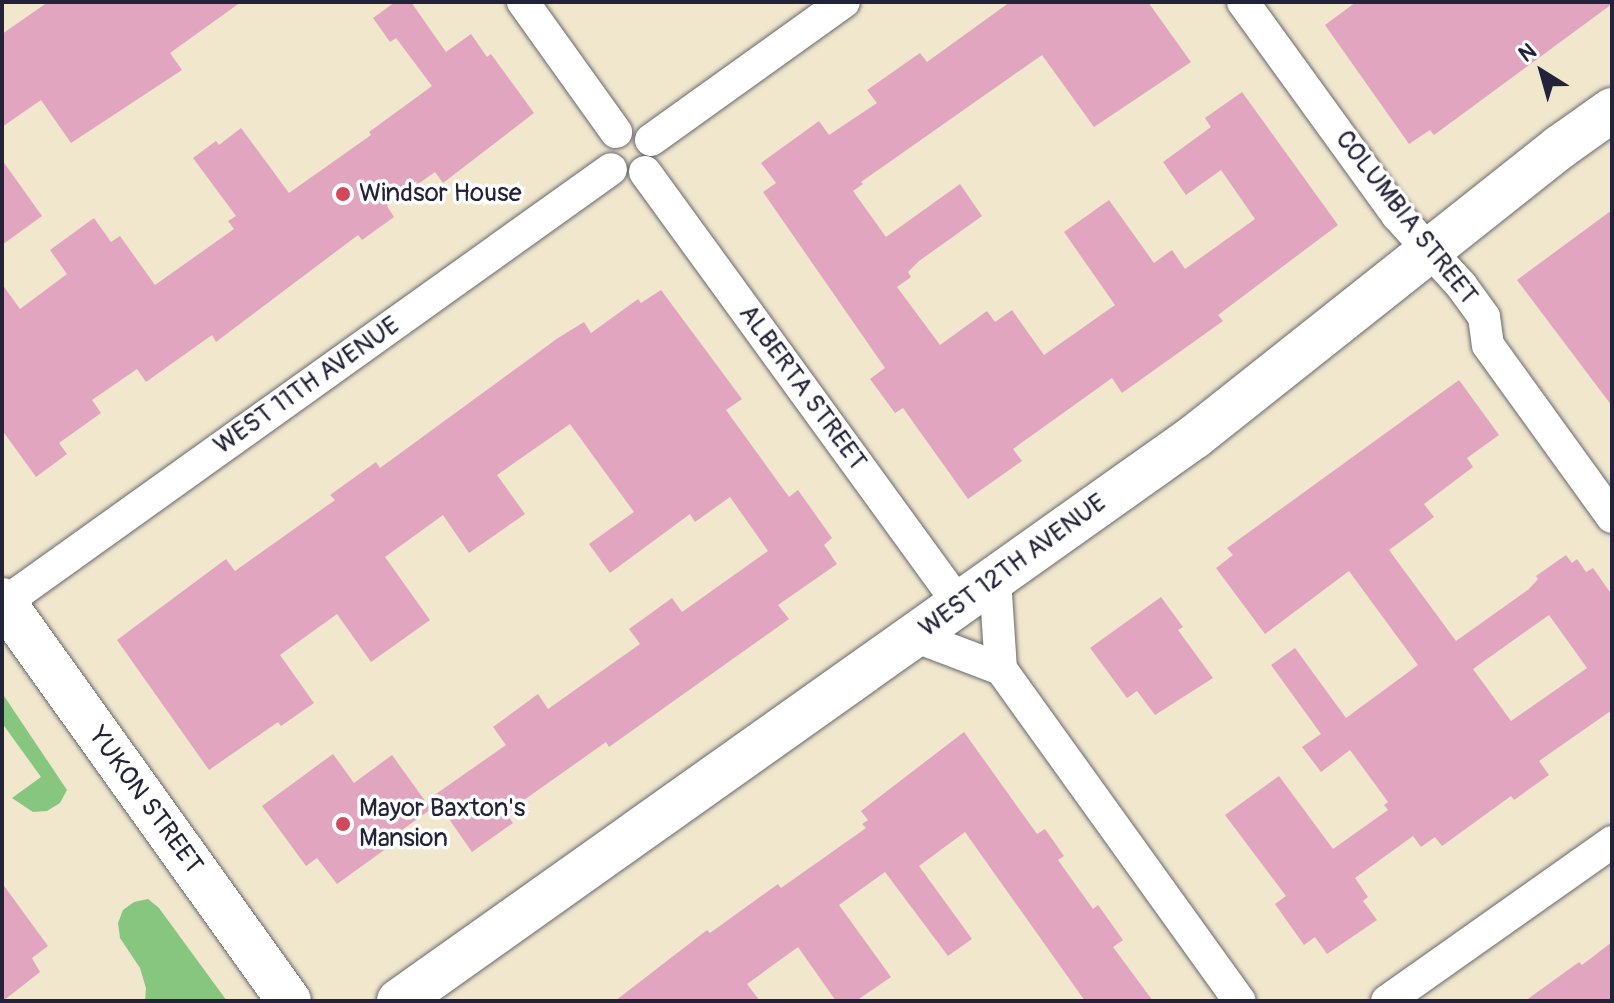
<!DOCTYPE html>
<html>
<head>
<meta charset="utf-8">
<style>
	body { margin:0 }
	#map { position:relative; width:1614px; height:1003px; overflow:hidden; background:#f0e7cd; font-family:Pangolin,sans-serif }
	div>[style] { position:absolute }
	.green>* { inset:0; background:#87c67e }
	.building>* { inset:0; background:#e2a5c0 }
	.roads { filter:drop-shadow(0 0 2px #6a676e) drop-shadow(0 0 2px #6a676e) }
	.street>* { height:32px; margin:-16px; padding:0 16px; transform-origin:16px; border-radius:16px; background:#fff }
	.secondary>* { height:44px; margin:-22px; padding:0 22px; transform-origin:22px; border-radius:22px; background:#fff }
	.dots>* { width:22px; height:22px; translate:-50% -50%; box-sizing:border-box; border:4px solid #fff; border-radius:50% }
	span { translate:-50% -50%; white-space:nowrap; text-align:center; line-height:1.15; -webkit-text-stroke:7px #fff; paint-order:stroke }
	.poi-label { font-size:26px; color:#22223b }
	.left { translate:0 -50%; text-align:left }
	.street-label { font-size:26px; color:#22223b }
	.frame { position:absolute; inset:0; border:4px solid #22223b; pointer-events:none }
	.north { position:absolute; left:1502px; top:32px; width:80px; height:80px; -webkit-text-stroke:6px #fff; paint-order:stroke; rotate:323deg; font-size:22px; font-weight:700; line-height:32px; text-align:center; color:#22223b }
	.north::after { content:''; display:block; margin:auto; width:28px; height:36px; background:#22223b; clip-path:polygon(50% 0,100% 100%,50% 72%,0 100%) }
</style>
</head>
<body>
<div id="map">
	<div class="green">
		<i style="clip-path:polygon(2px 693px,67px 790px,60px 803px,47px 811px,33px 812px,12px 798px,41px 777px,2px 723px)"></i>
		<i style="clip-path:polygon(148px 899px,159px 908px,227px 1001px,145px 1001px,146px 988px,140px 968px,120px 938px,118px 923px,123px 910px,134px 902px)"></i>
	</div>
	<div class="building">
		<i style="clip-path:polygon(48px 2px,241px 2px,170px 53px,182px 70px,71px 143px,41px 100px,2px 127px,2px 34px)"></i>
		<i style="clip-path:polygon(395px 2px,411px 2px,446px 52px,471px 34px,487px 57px,491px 54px,534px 113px,443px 183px,435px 172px,387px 206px,394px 217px,362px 240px,358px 235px,216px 342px,212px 335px,146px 382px,137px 369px,92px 400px,101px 413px,59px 443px,67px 454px,36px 477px,2px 430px,2px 284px,20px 309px,67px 274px,50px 250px,94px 218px,111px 242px,120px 236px,155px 285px,234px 229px,228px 221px,236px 216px,193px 158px,216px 141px,219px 145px,241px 128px,289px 193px,371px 135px,369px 132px,432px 86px,396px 38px,390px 42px,373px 18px)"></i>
		<i style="clip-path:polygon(1010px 2px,1148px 2px,1191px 62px,1094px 127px,1042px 55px,861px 182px,863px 184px,853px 191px,886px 237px,960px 184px,982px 216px,919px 261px,908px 272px,911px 277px,897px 287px,940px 345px,987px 311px,995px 322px,1012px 310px,1044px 355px,1115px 305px,1064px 232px,1109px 200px,1154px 263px,1172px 250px,1185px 269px,1255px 219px,1221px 170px,1186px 195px,1163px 162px,1211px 127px,1205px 118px,1242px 92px,1338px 225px,1218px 315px,1223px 321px,1122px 393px,1112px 378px,1013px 449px,1022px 461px,968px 499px,903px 408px,895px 413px,870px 379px,885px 368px,763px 192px,776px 183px,761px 163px,819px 121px,829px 135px,877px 103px,867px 90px,920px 53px,927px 62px)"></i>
		<i style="clip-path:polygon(1356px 2px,1612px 2px,1612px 4px,1434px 135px,1430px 130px,1409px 144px,1325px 25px)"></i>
		<i style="clip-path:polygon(2px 160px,42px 216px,2px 245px)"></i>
		<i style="clip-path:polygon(1612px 210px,1612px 406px,1517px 280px)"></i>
		<i style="clip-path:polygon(661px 290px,742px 399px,726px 410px,789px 497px,798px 490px,832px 538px,824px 545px,837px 564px,778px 605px,789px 619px,609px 747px,606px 742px,524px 800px,526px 803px,508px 816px,513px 823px,472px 852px,433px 796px,506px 745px,493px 727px,538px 694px,548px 709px,640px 644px,629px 629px,672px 598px,682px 612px,768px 551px,730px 497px,695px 522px,690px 514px,610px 573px,589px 544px,634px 512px,570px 424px,497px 475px,525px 514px,469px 553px,443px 515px,385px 557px,430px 620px,371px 662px,337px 614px,280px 655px,314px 703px,281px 726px,278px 722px,209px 770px,117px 640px,226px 559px,235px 571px,335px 500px,330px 495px,376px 462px,380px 468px,558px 338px,584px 322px,591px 333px,638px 299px,641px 303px)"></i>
		<i style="clip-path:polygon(evenodd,1459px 380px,1499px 435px,1467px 458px,1473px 467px,1424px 504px,1434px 517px,1389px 550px,1456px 641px,1529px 589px,1538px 579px,1536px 576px,1566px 555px,1572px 563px,1577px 559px,1586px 572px,1593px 568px,1612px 595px,1612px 710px,1539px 761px,1549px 775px,1514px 800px,1511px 796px,1442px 846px,1435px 837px,1421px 847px,1413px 836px,1355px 878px,1368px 897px,1363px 901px,1377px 920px,1327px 954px,1315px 937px,1304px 945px,1275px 904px,1286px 896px,1225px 815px,1279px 776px,1333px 849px,1388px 810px,1384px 805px,1388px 802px,1350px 750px,1321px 772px,1302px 747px,1321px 734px,1271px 665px,1295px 648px,1346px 718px,1418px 665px,1349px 571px,1265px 634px,1216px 568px,1233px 555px,1227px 548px,1459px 380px,1549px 615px,1587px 668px,1511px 721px,1473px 669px,1549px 615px)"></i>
		<i style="clip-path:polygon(1161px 597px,1183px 627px,1178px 630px,1213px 678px,1155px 715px,1137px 691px,1127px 698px,1090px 648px)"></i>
		<i style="clip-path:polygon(964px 732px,1037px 834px,1045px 829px,1064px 856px,1058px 860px,1093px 909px,1098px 905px,1123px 940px,1113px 947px,1153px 1001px,1085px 1001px,965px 832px,919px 866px,972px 939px,948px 956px,885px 872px,839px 905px,891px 977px,856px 1001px,836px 1001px,798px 947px,747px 984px,760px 1001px,615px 1001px,707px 930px,710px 933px,778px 884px,781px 888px,866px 828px,862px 824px,868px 820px,861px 811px)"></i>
		<i style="clip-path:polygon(333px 754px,354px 783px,392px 755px,431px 809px,391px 838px,394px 843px,337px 884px,317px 858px,306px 866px,262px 806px)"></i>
		<i style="clip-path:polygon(2px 883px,48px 946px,32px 958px,40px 972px,3px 1001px)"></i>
		<i style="clip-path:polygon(1612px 942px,1612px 1001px,1525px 1001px,1579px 962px,1582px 965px)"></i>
	</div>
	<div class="roads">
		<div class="street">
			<i style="left:523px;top:2px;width:160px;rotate:54.4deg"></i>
			<i style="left:1243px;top:2px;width:263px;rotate:54.1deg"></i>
			<i style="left:1397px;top:215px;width:95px;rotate:47.6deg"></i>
			<i style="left:1461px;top:285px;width:39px;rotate:54deg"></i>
			<i style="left:1484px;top:317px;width:28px;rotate:82deg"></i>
			<i style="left:1488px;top:345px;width:212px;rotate:54.2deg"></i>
			<i style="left:651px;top:140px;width:237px;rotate:-35.6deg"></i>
			<i style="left:645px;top:172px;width:534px;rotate:53.99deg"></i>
			<i style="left:995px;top:579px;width:90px;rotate:86.2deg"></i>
			<i style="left:1001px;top:669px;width:409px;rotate:54.3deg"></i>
			<i style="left:4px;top:603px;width:746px;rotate:-35.56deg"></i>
			<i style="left:914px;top:636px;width:93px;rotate:20.8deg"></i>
			<i style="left:1387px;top:1001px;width:276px;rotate:-35.2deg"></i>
		</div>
		<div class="secondary">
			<i style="left:2px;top:600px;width:493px;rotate:54.4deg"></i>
			<i style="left:399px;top:1001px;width:975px;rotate:-35.35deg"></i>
			<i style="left:1194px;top:437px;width:467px;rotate:-38.4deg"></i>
			<i style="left:1560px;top:147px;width:64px;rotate:-35.4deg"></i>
		</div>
	</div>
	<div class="dots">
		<i style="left:343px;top:194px;background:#d1495b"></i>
		<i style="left:343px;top:824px;background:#d1495b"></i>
	</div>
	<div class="poi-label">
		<span class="left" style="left:359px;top:194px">Windsor House</span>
		<span class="left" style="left:359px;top:824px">Mayor Baxton's<br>Mansion</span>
	</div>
	<div class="street-label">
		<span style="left:1406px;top:218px;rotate:52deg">COLUMBIA STREET</span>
		<span style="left:307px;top:386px;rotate:-35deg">WEST 11TH AVENUE</span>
		<span style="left:802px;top:388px;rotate:54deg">ALBERTA STREET</span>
		<span style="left:1013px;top:566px;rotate:-36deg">WEST 12TH AVENUE</span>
		<span style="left:145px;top:801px;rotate:54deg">YUKON STREET</span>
	</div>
	<div class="frame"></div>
	<div class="north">N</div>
</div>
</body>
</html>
